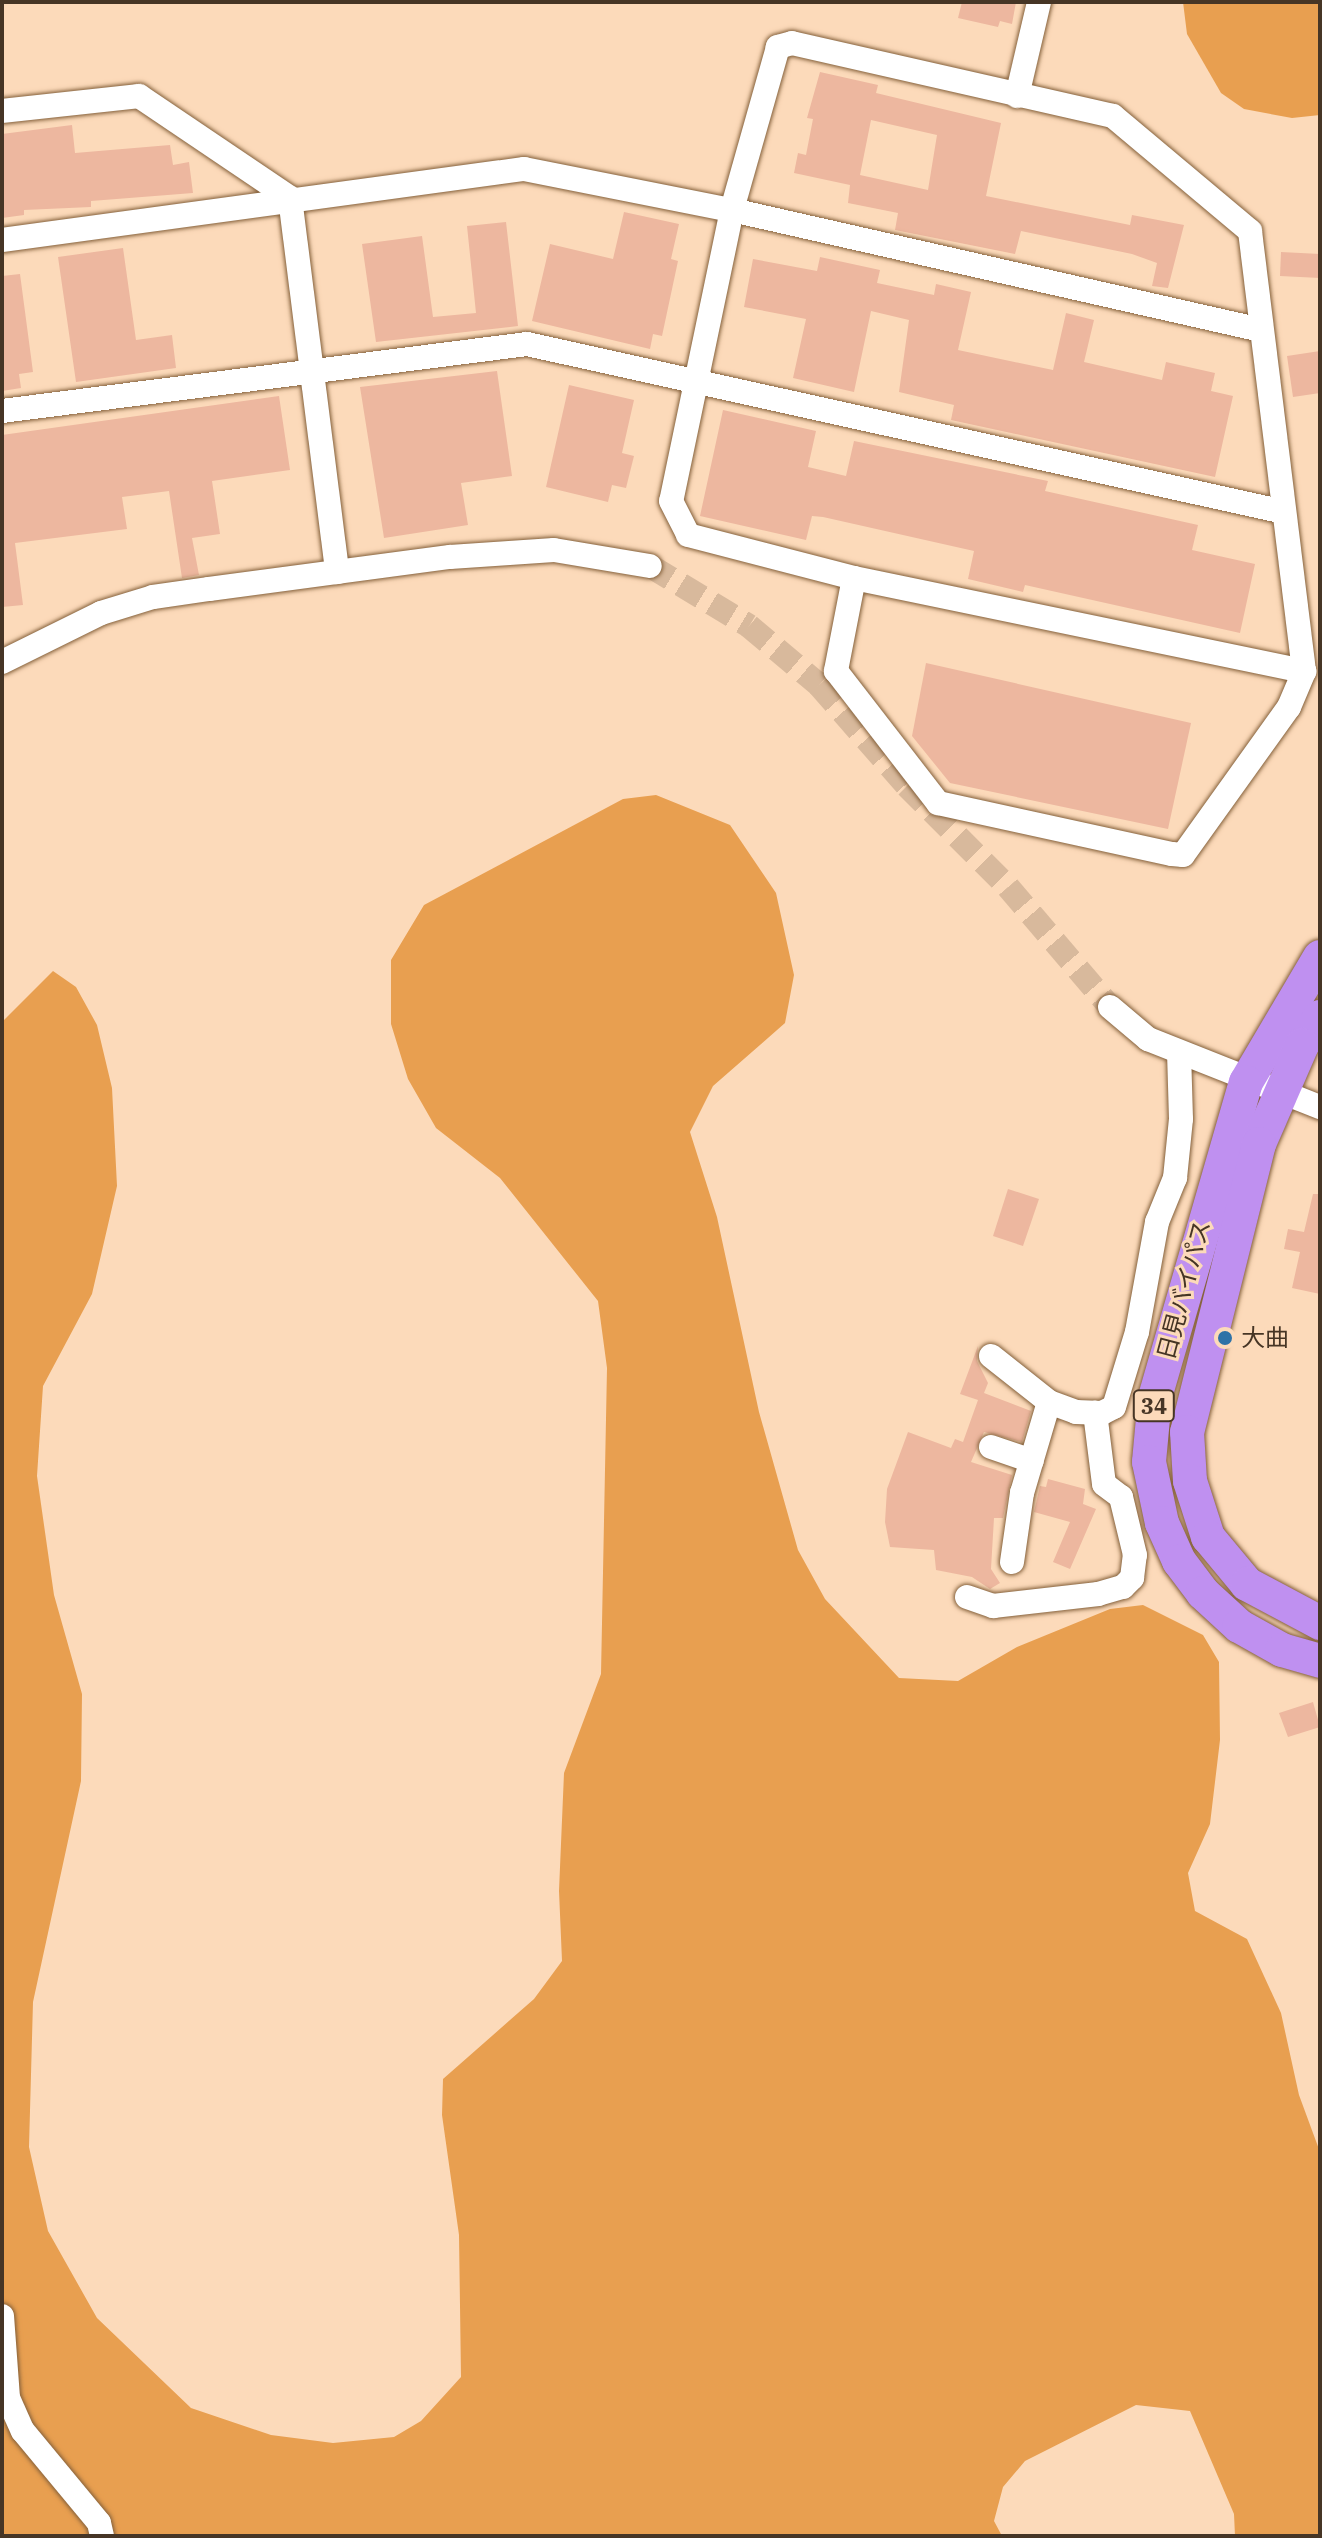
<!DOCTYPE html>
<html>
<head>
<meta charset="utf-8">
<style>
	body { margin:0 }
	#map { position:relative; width:1322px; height:2538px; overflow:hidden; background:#fcdaba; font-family:"IBM Plex Serif","Noto Sans JP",serif }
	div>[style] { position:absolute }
	.green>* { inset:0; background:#e89f50 }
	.building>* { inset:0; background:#edb79f }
	.minor-tunnel>* { height:24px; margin-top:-12px; transform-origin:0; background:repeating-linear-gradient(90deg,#d8b99c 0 24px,transparent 0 36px) }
	.roads { filter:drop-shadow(0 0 2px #84603a) drop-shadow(0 0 2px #84603a) }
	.minor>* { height:24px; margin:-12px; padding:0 12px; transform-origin:12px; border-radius:12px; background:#fff }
	.highway>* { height:34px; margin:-17px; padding:0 17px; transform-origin:17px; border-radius:17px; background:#bf90f0 }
	.dots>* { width:22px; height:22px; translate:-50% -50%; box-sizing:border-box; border:4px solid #fcdaba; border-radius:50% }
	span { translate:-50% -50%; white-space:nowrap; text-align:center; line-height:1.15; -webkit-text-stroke:6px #fcdaba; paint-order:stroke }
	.shield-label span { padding:2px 6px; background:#fcdaba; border:2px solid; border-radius:6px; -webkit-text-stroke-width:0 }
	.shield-label { font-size:22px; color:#463525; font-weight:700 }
	.street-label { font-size:24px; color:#463525 }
	.poi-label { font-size:24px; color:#463525 }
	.left { translate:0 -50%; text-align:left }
	.frame { position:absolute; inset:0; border:4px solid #463525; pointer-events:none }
</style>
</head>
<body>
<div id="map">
	<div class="green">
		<i style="clip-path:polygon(1183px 2px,1320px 2px,1320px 115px,1292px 118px,1244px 109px,1221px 93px,1187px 34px)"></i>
		<i style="clip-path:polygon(656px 795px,730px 825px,776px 893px,794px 975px,785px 1023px,713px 1086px,690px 1132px,717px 1217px,759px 1412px,798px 1550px,825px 1599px,899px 1678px,958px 1681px,1017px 1647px,1110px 1609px,1143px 1605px,1203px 1635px,1219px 1662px,1220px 1740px,1210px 1824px,1188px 1873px,1195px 1911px,1247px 1939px,1281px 2013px,1299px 2095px,1320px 2152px,1320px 2536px,1235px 2536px,1234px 2514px,1190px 2411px,1136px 2405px,1025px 2461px,1003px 2487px,994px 2521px,1002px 2536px,2px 2536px,2px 1022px,53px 971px,76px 987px,97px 1025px,112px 1088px,117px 1186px,92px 1294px,43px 1386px,37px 1476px,54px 1595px,82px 1694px,81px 1781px,33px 2002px,29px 2147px,48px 2231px,97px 2318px,191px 2408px,271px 2435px,333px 2443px,394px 2437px,421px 2421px,461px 2377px,459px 2235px,442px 2115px,443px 2079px,534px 1999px,562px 1961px,559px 1891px,564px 1773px,601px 1674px,607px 1368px,598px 1301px,500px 1178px,436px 1128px,408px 1079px,391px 1024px,391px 960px,424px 905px,623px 799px)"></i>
	</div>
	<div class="building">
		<i style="clip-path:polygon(962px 2px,1016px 2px,1012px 24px,1000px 21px,998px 27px,958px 18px)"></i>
		<i style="clip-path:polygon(evenodd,820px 72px,878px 85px,876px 93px,1001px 123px,986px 196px,1130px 225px,1132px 215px,1184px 225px,1168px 288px,1152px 286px,1157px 263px,1132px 254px,1021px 231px,1015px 254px,895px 230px,898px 213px,848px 203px,850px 185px,794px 173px,798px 153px,806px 155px,813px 119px,807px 118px,820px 72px,871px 120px,937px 135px,928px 190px,860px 175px,871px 120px)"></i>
		<i style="clip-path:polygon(72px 125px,75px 153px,170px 145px,173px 165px,189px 162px,193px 193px,91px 201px,91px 207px,24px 210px,24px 215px,2px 218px,2px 134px)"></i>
		<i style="clip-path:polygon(624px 212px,679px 224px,671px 259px,678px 261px,662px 336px,653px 334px,650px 349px,532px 321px,550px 244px,613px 259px)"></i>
		<i style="clip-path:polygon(506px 222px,518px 326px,376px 342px,362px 244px,422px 236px,433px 317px,476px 313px,467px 226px)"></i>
		<i style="clip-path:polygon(123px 248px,136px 340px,172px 335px,176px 368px,76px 382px,58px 257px)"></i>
		<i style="clip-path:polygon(1281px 252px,1320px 254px,1320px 278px,1280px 276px)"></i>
		<i style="clip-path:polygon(820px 257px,880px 270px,877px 283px,934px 295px,936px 284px,971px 292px,958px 350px,1053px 370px,1066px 313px,1094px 320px,1084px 362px,1162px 380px,1166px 362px,1215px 373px,1211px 391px,1233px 396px,1215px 477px,951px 420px,954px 405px,899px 392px,909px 320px,871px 311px,854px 392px,793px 378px,806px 319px,744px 307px,753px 259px,817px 271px)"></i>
		<i style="clip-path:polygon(20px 274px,33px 372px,19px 374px,21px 388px,2px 391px,2px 276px)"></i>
		<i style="clip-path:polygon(1320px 351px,1320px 393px,1293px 397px,1287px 356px)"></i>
		<i style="clip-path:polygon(497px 371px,512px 476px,461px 483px,468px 525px,384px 538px,360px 387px)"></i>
		<i style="clip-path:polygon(569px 385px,634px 400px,622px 453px,634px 456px,626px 488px,612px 485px,608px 502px,546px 487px)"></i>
		<i style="clip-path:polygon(279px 396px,290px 470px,212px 481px,220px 534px,192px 538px,199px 575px,182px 578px,169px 491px,122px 497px,127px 529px,15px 543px,23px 605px,2px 607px,2px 435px)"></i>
		<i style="clip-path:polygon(723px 410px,816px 431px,808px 467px,846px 476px,854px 441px,1048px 481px,1045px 491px,1198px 525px,1192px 550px,1255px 564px,1240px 633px,1025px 585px,1023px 592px,968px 579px,974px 551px,823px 517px,812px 516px,806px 540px,700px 516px)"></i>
		<i style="clip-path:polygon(926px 663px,1191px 723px,1168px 829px,950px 783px,912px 736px)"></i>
		<i style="clip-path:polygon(1008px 1189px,1039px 1199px,1023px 1246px,993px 1236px)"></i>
		<i style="clip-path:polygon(1313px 1194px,1320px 1194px,1320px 1294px,1292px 1288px,1300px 1252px,1284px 1249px,1288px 1229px,1304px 1232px)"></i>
		<i style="clip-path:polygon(978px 1346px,977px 1361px,988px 1383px,984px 1393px,1031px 1411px,1022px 1442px,984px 1432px,971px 1462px,1012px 1475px,1003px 1518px,994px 1518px,991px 1569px,1000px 1583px,990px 1589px,972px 1577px,936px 1570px,934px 1550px,890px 1547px,885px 1522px,887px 1489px,908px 1432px,951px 1448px,955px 1439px,963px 1442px,978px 1400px,960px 1394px)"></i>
		<i style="clip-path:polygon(1048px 1479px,1085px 1489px,1083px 1504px,1096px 1509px,1070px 1569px,1053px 1562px,1070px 1522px,1034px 1512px,1040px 1486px,1046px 1487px)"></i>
		<i style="clip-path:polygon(1313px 1702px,1320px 1727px,1288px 1737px,1279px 1713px)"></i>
	</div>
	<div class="minor-tunnel">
		<i style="left:650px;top:566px;width:116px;rotate:31.2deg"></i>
		<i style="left:749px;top:626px;width:92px;rotate:40.1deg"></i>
		<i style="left:819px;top:685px;width:134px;rotate:48.9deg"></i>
		<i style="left:907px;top:786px;width:143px;rotate:45deg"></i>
		<i style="left:1008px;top:887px;width:157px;rotate:49.6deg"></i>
	</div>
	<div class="roads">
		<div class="minor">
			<i style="left:1017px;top:96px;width:97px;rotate:-76.8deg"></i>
			<i style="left:2px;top:111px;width:138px;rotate:-6.2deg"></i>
			<i style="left:139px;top:96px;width:182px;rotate:34deg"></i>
			<i style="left:290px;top:198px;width:377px;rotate:82.8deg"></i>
			<i style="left:2px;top:240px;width:527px;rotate:-7.75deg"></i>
			<i style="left:524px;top:169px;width:212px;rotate:11.2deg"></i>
			<i style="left:732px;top:210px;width:297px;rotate:101.8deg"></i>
			<i style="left:671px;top:501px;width:38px;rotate:63deg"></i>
			<i style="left:688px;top:535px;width:171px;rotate:14.5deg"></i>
			<i style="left:854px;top:578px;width:460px;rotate:11.7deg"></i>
			<i style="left:2px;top:411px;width:529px;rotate:-7.27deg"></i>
			<i style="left:527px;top:344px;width:775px;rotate:12.51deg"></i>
			<i style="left:854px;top:578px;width:95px;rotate:101deg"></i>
			<i style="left:836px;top:671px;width:167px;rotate:52.3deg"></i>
			<i style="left:938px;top:803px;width:239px;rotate:12.3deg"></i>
			<i style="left:1172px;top:854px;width:11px;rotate:5deg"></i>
			<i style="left:1183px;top:855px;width:182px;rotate:-54.4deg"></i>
			<i style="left:1289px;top:707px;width:39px;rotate:-67deg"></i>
			<i style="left:1304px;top:671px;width:443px;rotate:-97deg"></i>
			<i style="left:1250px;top:231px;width:179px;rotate:-140deg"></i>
			<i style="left:1113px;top:116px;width:329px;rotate:-167.2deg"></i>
			<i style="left:792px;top:43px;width:15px;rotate:164deg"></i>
			<i style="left:778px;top:47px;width:169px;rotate:105.8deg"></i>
			<i style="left:732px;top:210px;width:542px;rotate:12.78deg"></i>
			<i style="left:2px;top:662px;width:110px;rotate:-26.3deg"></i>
			<i style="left:101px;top:613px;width:54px;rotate:-17.1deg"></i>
			<i style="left:153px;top:597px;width:57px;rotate:-8.1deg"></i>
			<i style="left:209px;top:589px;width:243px;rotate:-7.6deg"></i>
			<i style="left:450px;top:557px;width:104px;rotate:-3.9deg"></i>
			<i style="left:554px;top:550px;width:97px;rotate:9.5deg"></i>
			<i style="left:1110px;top:1007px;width:50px;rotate:40.1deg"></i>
			<i style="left:1148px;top:1039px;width:185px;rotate:21.6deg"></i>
			<i style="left:991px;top:1356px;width:74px;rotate:38.4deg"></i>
			<i style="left:1049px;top:1402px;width:29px;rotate:20deg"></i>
			<i style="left:1076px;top:1412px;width:26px;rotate:2deg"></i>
			<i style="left:1102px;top:1413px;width:13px;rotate:-27deg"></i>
			<i style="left:1114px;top:1407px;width:78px;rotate:-73deg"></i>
			<i style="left:1137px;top:1332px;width:112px;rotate:-79.7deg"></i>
			<i style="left:1157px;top:1222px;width:48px;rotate:-67.8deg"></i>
			<i style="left:1175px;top:1178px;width:59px;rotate:-84.2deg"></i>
			<i style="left:1181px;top:1119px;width:66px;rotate:-91.7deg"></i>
			<i style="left:991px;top:1447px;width:43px;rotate:18.9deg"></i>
			<i style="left:1012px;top:1562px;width:70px;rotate:-81.8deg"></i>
			<i style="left:1022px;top:1493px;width:95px;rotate:-73.5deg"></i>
			<i style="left:967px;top:1597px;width:28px;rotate:19deg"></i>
			<i style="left:993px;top:1606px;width:106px;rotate:-6.5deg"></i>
			<i style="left:1098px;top:1594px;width:26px;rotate:-16deg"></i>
			<i style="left:1123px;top:1587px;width:13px;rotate:-45deg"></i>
			<i style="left:1132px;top:1578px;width:23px;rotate:-83deg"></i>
			<i style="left:1135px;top:1555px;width:60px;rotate:-103.6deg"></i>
			<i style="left:1121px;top:1497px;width:21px;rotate:-143deg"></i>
			<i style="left:1104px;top:1484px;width:72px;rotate:-97.2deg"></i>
			<i style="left:2px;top:2316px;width:82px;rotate:85.8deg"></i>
			<i style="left:8px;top:2398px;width:36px;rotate:66deg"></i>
			<i style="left:23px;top:2431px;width:119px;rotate:50.4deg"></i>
			<i style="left:99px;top:2523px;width:13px;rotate:77deg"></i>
		</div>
		<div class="highway">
			<i style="left:1320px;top:957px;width:145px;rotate:120.6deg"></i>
			<i style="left:1246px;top:1082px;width:328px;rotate:106.1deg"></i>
			<i style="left:1155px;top:1397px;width:65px;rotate:95.3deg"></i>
			<i style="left:1149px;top:1462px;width:62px;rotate:78deg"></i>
			<i style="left:1162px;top:1523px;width:42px;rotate:65.9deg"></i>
			<i style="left:1179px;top:1561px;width:40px;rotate:53deg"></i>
			<i style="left:1203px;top:1593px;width:49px;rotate:42.5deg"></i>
			<i style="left:1239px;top:1626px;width:49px;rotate:29.2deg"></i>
			<i style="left:1282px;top:1650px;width:40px;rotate:16deg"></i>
			<i style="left:1320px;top:1017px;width:33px;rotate:123deg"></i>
			<i style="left:1302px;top:1045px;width:108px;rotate:113.5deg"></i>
			<i style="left:1259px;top:1144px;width:297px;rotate:104deg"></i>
			<i style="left:1187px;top:1432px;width:49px;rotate:86.5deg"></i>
			<i style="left:1190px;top:1481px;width:59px;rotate:72.2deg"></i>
			<i style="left:1208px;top:1537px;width:61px;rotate:50.3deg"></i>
			<i style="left:1247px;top:1584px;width:83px;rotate:28.1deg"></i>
		</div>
	</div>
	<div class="dots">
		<i style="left:1225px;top:1338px;background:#2e72a7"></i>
	</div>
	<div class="shield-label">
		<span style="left:1154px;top:1406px">34</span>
	</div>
	<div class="street-label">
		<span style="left:1184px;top:1290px;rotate:-75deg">日見バイパス</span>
	</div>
	<div class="poi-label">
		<span class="left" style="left:1241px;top:1338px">大曲</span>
	</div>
	<div class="frame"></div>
</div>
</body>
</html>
